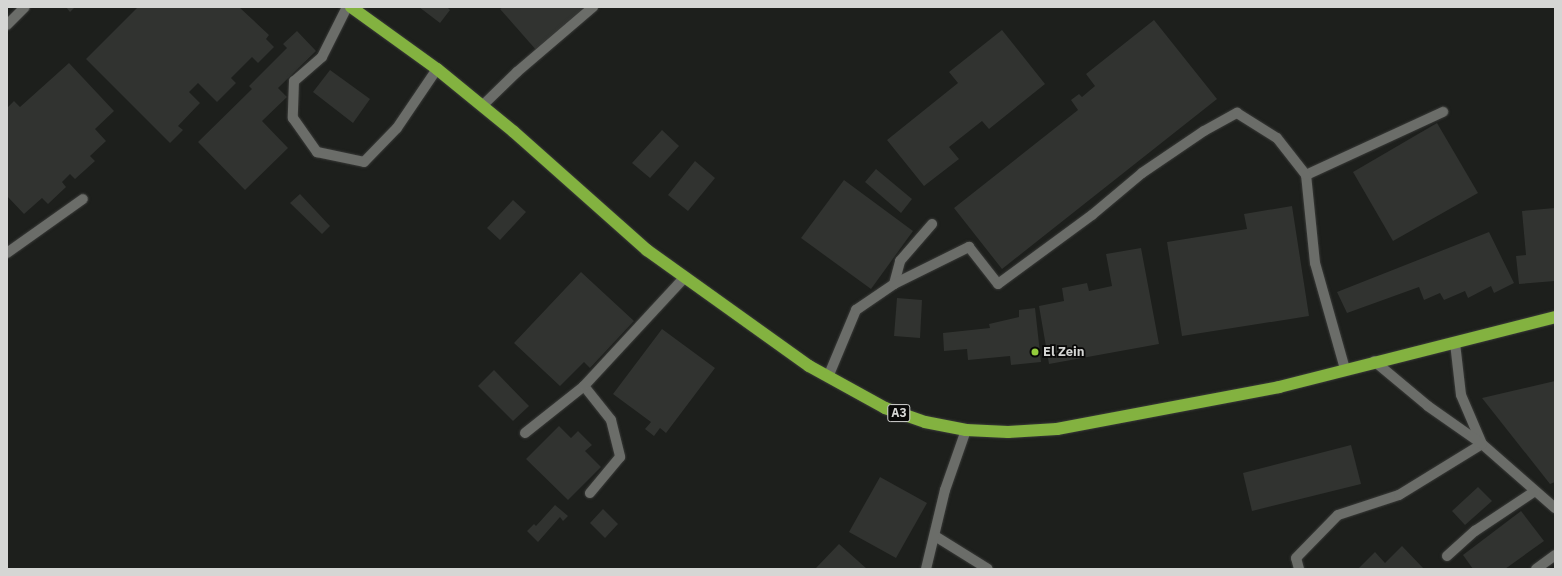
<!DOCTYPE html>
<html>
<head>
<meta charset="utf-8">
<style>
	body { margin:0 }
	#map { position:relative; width:1562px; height:576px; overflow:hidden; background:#1d1f1c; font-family:"IBM Plex Sans",sans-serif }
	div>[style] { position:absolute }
	.building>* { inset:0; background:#313330 }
	.roads { filter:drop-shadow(0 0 1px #393a38) drop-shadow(0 0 1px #393a38) }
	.minor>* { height:10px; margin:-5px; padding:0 5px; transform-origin:5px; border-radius:5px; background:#6b6d69 }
	.highway>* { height:12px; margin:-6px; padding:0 6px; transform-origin:6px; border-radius:6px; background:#83b240 }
	.dots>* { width:11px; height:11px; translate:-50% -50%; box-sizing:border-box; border:2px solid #080807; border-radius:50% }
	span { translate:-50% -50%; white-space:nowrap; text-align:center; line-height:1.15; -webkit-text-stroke:3.5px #080807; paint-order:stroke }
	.shield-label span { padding:1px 3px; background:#080807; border:1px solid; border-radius:3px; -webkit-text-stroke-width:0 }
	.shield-label { font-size:12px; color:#d5d6d4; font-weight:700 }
	.poi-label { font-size:13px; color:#d5d6d4; font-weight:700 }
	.left { translate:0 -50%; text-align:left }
	.frame { position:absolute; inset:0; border:8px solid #d5d6d4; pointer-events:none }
</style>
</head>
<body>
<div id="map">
	<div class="building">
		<i style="clip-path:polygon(66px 7px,75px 7px,70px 12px)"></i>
		<i style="clip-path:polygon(138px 7px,239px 7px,269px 35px,266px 39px,274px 47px,258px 63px,252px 57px,231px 78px,236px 83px,217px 102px,198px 83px,189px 92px,200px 103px,178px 126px,183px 130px,170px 143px,86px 59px)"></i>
		<i style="clip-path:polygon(419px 7px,447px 7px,450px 10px,440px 23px)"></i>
		<i style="clip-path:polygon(503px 7px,586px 7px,537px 51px,500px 9px)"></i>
		<i style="clip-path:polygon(1154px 20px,1217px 99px,1002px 269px,954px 208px,1078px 110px,1071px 100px,1079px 94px,1082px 97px,1095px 86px,1086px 74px)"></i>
		<i style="clip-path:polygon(1002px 30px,1045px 84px,989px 129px,982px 121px,949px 147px,959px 159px,924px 186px,887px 140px,958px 83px,949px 72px)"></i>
		<i style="clip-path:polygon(297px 31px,316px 51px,278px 88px,287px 97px,262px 121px,288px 148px,245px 190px,198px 142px,252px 89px,249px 86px,287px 48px,283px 44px)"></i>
		<i style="clip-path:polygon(69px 63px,114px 111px,95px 129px,106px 141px,90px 156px,95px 161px,75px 179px,70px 174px,62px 182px,66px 187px,48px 204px,42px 198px,24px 214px,7px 196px,7px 108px,14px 101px,20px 107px)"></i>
		<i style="clip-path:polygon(330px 70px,370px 99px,353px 123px,313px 92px)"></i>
		<i style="clip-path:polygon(1437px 123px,1478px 193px,1393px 241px,1353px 172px)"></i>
		<i style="clip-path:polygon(662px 130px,679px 146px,650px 178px,632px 163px)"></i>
		<i style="clip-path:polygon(695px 161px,715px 178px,688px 211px,668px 195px)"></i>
		<i style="clip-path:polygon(876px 169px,912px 199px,901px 213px,865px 182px)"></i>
		<i style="clip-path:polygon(844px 180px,913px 231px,871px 289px,801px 238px)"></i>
		<i style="clip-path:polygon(300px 194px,330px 226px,322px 234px,290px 203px)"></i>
		<i style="clip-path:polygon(513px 200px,526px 212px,500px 240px,487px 228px)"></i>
		<i style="clip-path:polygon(1292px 206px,1309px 316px,1182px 336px,1167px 242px,1247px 229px,1244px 214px)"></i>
		<i style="clip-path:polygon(1555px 208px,1555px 281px,1519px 284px,1516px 256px,1526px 255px,1522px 211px)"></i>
		<i style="clip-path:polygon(1489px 232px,1514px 283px,1494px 293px,1491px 286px,1468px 298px,1465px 291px,1444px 300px,1440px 293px,1424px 300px,1419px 287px,1347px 313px,1337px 292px)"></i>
		<i style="clip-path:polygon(1141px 248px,1159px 344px,1049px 364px,1039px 306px,1064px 301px,1062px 288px,1087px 283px,1089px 291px,1112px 286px,1106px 254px)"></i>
		<i style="clip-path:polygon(581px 272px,634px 321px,590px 368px,584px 362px,560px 386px,514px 343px)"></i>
		<i style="clip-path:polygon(897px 298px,922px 300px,920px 338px,894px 336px)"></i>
		<i style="clip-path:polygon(1035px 308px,1041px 362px,1011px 365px,1010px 356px,968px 360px,967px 349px,944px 351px,943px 333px,990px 328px,989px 324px,1019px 317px,1019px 310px)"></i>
		<i style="clip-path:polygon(662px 329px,715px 368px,666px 433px,660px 428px,654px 436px,645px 429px,651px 422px,613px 394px)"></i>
		<i style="clip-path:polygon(494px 370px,529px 406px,513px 421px,478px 386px)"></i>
		<i style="clip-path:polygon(1555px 381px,1555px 482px,1550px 484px,1482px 398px)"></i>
		<i style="clip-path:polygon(559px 426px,571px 438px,578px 431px,592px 445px,585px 451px,601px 467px,568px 500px,526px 459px)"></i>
		<i style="clip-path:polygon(1351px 445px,1361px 484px,1252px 511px,1243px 473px)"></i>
		<i style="clip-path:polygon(880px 477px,927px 503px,896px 558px,849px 532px)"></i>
		<i style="clip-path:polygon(1478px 487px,1492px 501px,1465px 525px,1452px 511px)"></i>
		<i style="clip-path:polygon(555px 505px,568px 516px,563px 521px,560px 517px,538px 542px,527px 531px,534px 524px,536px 526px)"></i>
		<i style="clip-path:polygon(603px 509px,618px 524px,605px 538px,590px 523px)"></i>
		<i style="clip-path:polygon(1521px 511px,1544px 541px,1505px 569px,1473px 569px,1463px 555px)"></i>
		<i style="clip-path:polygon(839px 544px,867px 569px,815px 569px)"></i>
		<i style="clip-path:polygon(1402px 546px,1424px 569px,1358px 569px,1375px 552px,1385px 563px)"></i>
	</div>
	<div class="roads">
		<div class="minor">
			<i style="left:347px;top:7px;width:56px;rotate:116.6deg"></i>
			<i style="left:322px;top:57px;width:37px;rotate:139deg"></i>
			<i style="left:294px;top:81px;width:37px;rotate:92deg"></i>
			<i style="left:293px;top:118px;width:42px;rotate:54.8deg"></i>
			<i style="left:317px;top:152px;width:48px;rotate:12deg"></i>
			<i style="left:364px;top:162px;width:47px;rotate:-45.9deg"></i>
			<i style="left:397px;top:128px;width:71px;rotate:-55.9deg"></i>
			<i style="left:7px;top:25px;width:25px;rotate:-45deg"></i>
			<i style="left:482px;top:106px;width:49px;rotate:-44.2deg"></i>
			<i style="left:517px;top:72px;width:100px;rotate:-40.5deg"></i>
			<i style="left:7px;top:253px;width:93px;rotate:-35.4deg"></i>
			<i style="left:894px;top:284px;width:24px;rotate:-75deg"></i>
			<i style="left:900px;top:261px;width:49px;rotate:-49.1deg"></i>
			<i style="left:1455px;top:343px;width:52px;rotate:83.4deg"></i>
			<i style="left:1461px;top:395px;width:53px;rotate:66.8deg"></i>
			<i style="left:1482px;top:444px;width:97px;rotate:41.2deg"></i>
			<i style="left:1345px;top:369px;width:110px;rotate:-105.8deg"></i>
			<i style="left:1315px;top:263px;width:88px;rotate:-95.8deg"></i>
			<i style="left:1306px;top:175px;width:151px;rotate:-24.7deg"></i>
			<i style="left:828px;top:377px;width:73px;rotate:-67.3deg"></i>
			<i style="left:856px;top:310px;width:46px;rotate:-34.4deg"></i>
			<i style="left:894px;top:284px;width:84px;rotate:-26.3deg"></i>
			<i style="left:969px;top:247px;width:47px;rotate:51.9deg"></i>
			<i style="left:998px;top:284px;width:117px;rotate:-36.3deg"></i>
			<i style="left:1092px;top:215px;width:65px;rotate:-40deg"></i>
			<i style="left:1142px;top:173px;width:75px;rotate:-34.1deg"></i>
			<i style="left:1204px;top:131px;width:38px;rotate:-29deg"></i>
			<i style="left:1237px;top:113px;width:47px;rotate:32deg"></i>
			<i style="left:1277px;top:138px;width:47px;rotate:51.9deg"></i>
			<i style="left:584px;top:386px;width:43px;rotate:51.5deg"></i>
			<i style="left:611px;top:420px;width:38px;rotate:76deg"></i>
			<i style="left:620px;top:457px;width:47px;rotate:129.8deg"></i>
			<i style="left:525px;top:433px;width:75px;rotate:-38.5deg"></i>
			<i style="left:584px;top:386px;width:149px;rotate:-47.2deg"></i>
			<i style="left:935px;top:536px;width:62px;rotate:31.9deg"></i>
			<i style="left:1447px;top:556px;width:38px;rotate:-42deg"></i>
			<i style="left:1475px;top:531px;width:72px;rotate:-33.7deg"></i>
			<i style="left:926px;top:569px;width:81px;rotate:-76.5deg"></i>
			<i style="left:945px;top:490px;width:64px;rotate:-70.7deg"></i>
			<i style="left:1299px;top:569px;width:11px;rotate:-105deg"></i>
			<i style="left:1296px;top:558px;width:60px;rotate:-45.7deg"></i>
			<i style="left:1338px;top:515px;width:64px;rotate:-18.2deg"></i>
			<i style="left:1399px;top:495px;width:97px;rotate:-31.6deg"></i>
			<i style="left:1482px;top:444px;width:66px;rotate:-144.9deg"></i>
			<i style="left:1428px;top:406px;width:70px;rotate:-140.2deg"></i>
			<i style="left:1536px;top:569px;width:24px;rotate:-36deg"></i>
		</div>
		<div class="highway">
			<i style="left:351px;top:7px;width:106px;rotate:35.8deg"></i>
			<i style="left:437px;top:69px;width:99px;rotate:39.3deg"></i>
			<i style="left:514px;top:132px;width:178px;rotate:41.6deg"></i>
			<i style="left:647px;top:250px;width:199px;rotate:35.6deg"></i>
			<i style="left:809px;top:366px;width:87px;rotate:28.9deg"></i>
			<i style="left:885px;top:408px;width:42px;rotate:19.3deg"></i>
			<i style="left:925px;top:422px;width:42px;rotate:11deg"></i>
			<i style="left:966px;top:430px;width:42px;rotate:2.7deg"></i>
			<i style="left:1008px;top:432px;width:49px;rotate:-3.5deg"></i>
			<i style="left:1057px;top:429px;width:226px;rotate:-10.7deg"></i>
			<i style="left:1279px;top:387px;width:285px;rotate:-14.2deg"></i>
		</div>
	</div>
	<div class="dots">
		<i style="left:1035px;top:352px;background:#94cc3c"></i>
	</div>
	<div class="shield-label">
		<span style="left:899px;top:413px">A3</span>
	</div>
	<div class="poi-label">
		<span class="left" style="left:1043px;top:352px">El Zein</span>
	</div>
	<div class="frame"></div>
</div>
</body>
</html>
